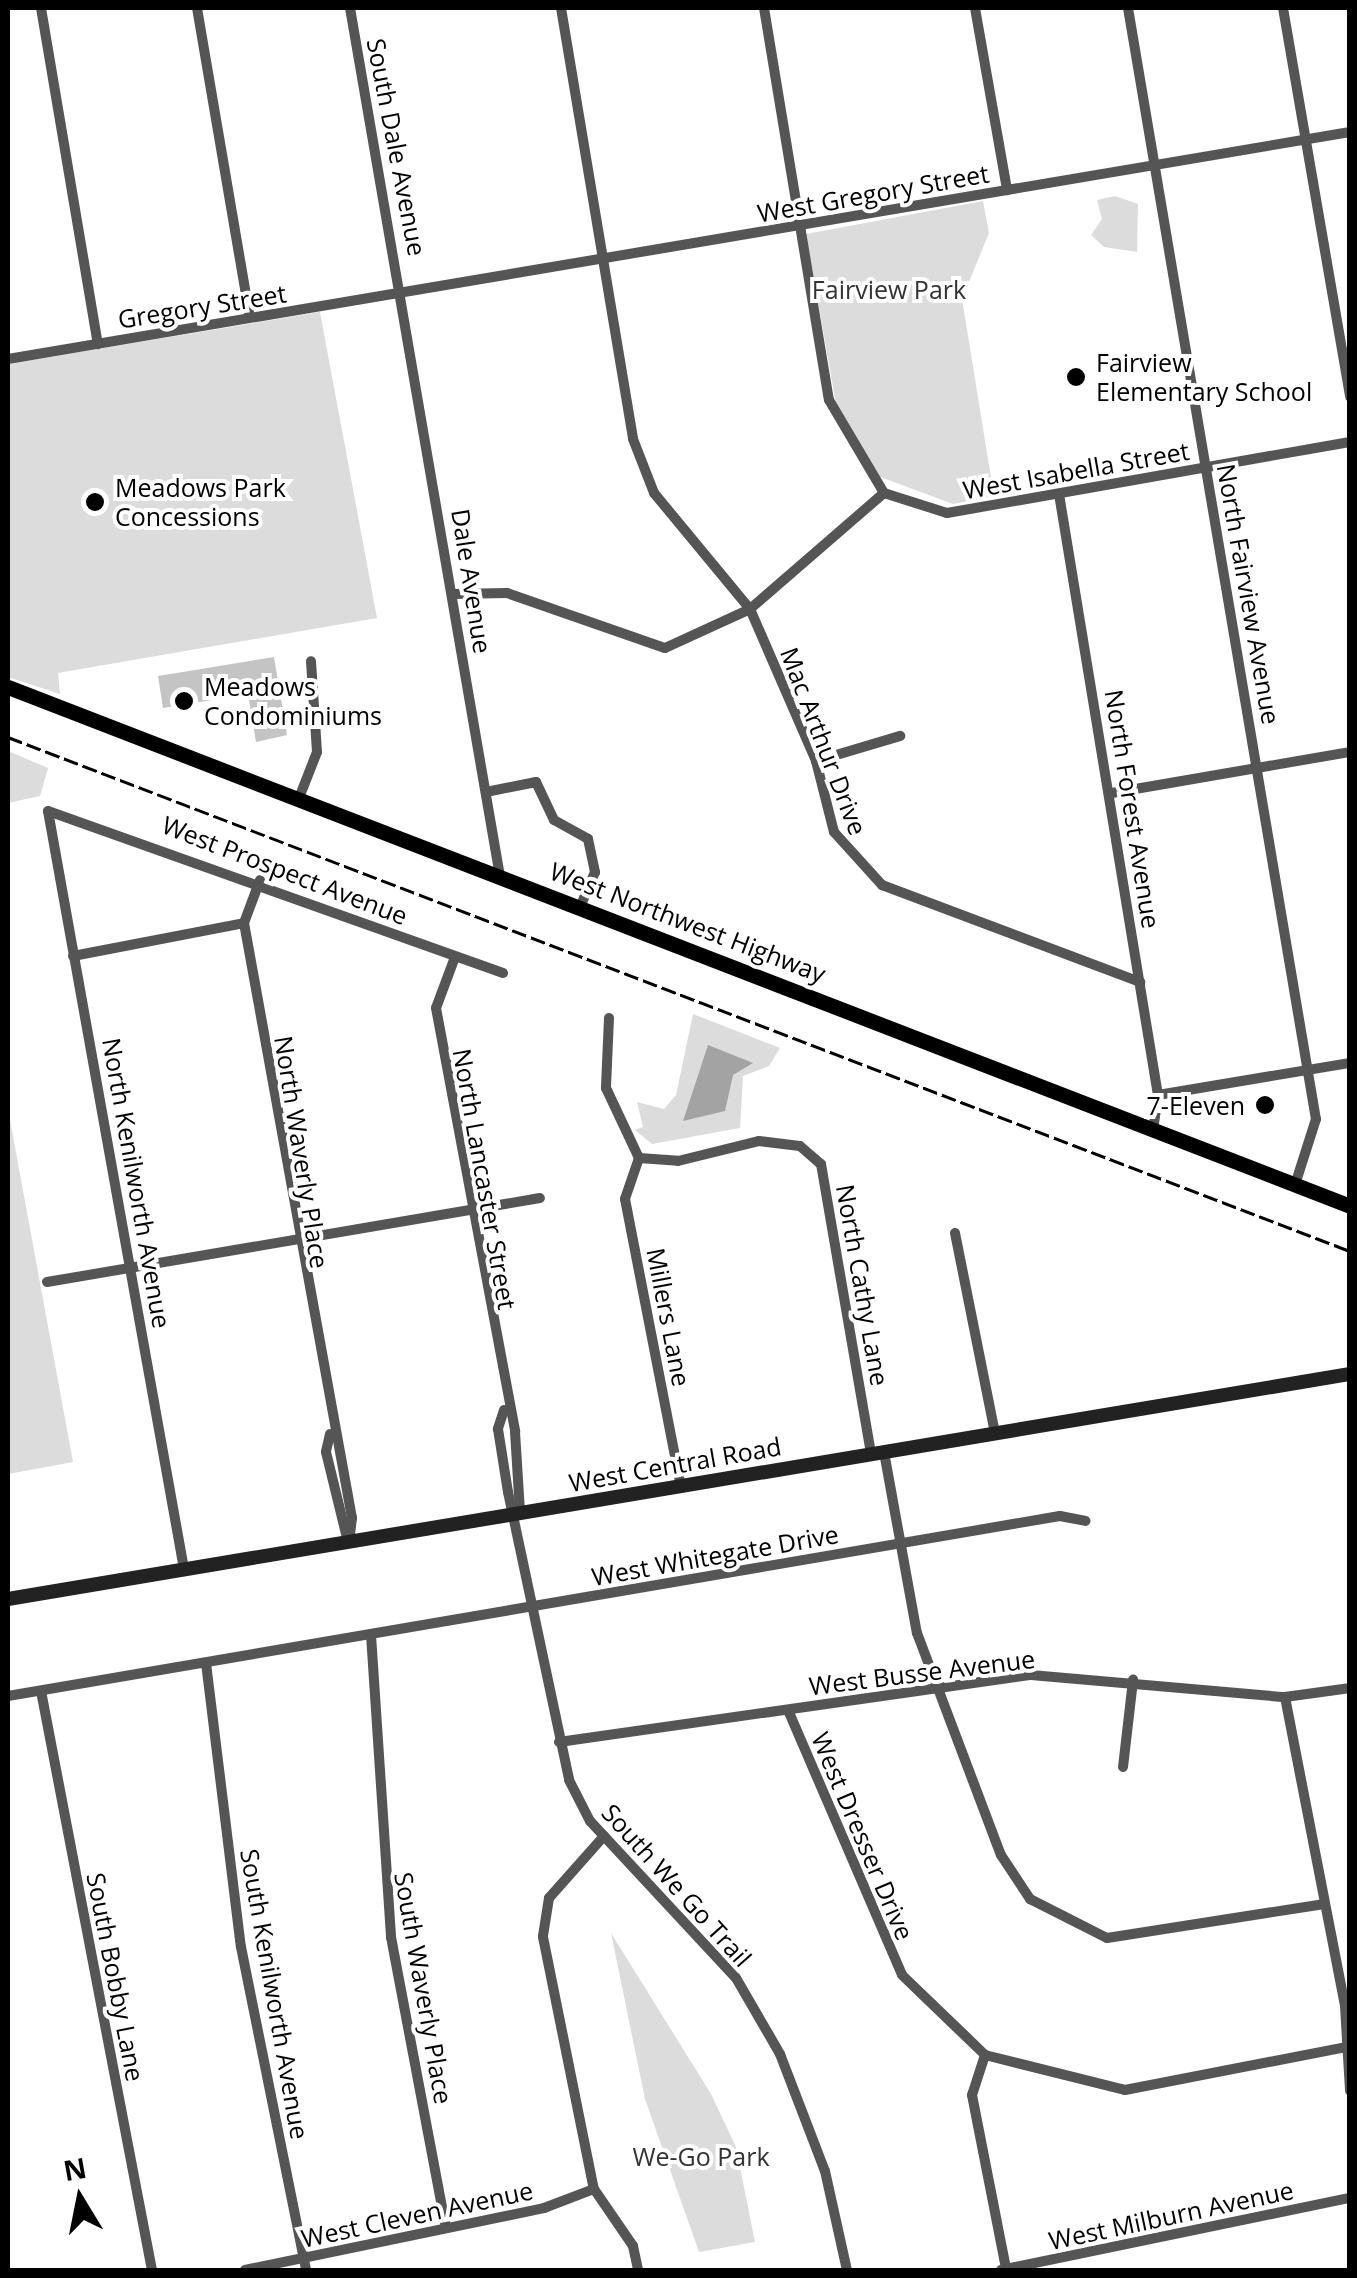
<!DOCTYPE html>
<html>
<head>
<meta charset="utf-8">
<style>
	body { margin:0 }
	#map { position:relative; width:1357px; height:2278px; overflow:hidden; background:#fff; font-family:"Open Sans",sans-serif }
	div>[style] { position:absolute }
	.green>* { inset:0; background:#dcdcdc }
	.water>* { inset:0; background:#a3a3a3 }
	.building>* { inset:0; background:#c4c4c4 }
	.minor>* { height:10px; margin:-5px; padding:0 5px; transform-origin:5px; border-radius:5px; background:#555 }
	.secondary>* { height:14px; margin:-7px; padding:0 7px; transform-origin:7px; border-radius:7px; background:#222 }
	.primary>* { height:15px; margin:-7.5px; padding:0 7.5px; transform-origin:7.5px; border-radius:7.5px; background:#000 }
	.rail>* { height:2.5px; margin-top:-1.25px; transform-origin:0; background:repeating-linear-gradient(90deg,#000 0 15px,transparent 0 20px) }
	.dots>* { width:28px; height:28px; translate:-50% -50%; box-sizing:border-box; border:5px solid #fff; border-radius:50% }
	span { translate:-50% -50%; white-space:nowrap; text-align:center; line-height:1.15; -webkit-text-stroke:8px #fff; paint-order:stroke }
	.street-label { font-size:25px; color:#000 }
	.park-label { font-size:25px; color:#333 }
	.poi-label { font-size:25px; color:#000 }
	.left { translate:0 -50%; text-align:left }
	.right { translate:-100% -50%; text-align:right }
	.frame { position:absolute; inset:0; border:10px solid #000; pointer-events:none }
	.north { position:absolute; left:30px; top:2148px; width:100px; height:100px; -webkit-text-stroke:8px #fff; paint-order:stroke; rotate:350deg; font-size:28px; font-weight:700; line-height:40px; text-align:center; color:#000 }
	.north::after { content:''; display:block; margin:auto; width:35px; height:45px; background:#000; clip-path:polygon(50% 0,100% 100%,50% 72%,0 100%) }
</style>
</head>
<body>
<div id="map">
	<div class="green">
		<i style="clip-path:polygon(1115px 196px,1138px 204px,1137px 252px,1104px 247px,1091px 235px,1102px 219px,1097px 200px)"></i>
		<i style="clip-path:polygon(983px 201px,989px 233px,962px 299px,994px 496px,953px 504px,875px 475px,838px 415px,806px 234px)"></i>
		<i style="clip-path:polygon(320px 312px,377px 618px,58px 673px,60px 694px,8px 677px,8px 364px)"></i>
		<i style="clip-path:polygon(8px 751px,48px 768px,40px 796px,8px 803px)"></i>
		<i style="clip-path:polygon(693px 1014px,780px 1048px,769px 1066px,743px 1076px,740px 1128px,652px 1144px,635px 1130px,643px 1127px,637px 1102px,664px 1109px,676px 1095px)"></i>
		<i style="clip-path:polygon(8px 1109px,73px 1462px,8px 1474px)"></i>
		<i style="clip-path:polygon(611px 1933px,711px 2094px,736px 2147px,755px 2242px,699px 2252px,645px 2099px)"></i>
	</div>
	<div class="water">
		<i style="clip-path:polygon(708px 1045px,753px 1063px,733px 1075px,725px 1111px,683px 1121px)"></i>
	</div>
	<div class="building">
		<i style="clip-path:polygon(274px 657px,287px 735px,256px 742px,248px 694px,163px 708px,158px 676px)"></i>
	</div>
	<div class="minor">
		<i style="left:41px;top:8px;width:341px;rotate:80.4deg"></i>
		<i style="left:197px;top:8px;width:314px;rotate:80.3deg"></i>
		<i style="left:350px;top:8px;width:881px;rotate:80.2deg"></i>
		<i style="left:561px;top:8px;width:437px;rotate:80.5deg"></i>
		<i style="left:633px;top:439px;width:58px;rotate:68.7deg"></i>
		<i style="left:654px;top:493px;width:151px;rotate:50.4deg"></i>
		<i style="left:750px;top:609px;width:166px;rotate:66.5deg"></i>
		<i style="left:816px;top:761px;width:73px;rotate:75.8deg"></i>
		<i style="left:834px;top:832px;width:72px;rotate:47.8deg"></i>
		<i style="left:882px;top:885px;width:276px;rotate:20.6deg"></i>
		<i style="left:764px;top:8px;width:397px;rotate:80.6deg"></i>
		<i style="left:829px;top:400px;width:108px;rotate:59.4deg"></i>
		<i style="left:975px;top:8px;width:185px;rotate:80deg"></i>
		<i style="left:1128px;top:8px;width:1127px;rotate:80.4deg"></i>
		<i style="left:1316px;top:1119px;width:69px;rotate:107.7deg"></i>
		<i style="left:1283px;top:8px;width:395px;rotate:80.2deg"></i>
		<i style="left:8px;top:359px;width:1361px;rotate:-9.6deg"></i>
		<i style="left:1059px;top:494px;width:609px;rotate:80.65deg"></i>
		<i style="left:1158px;top:1095px;width:36px;rotate:98deg"></i>
		<i style="left:454px;top:594px;width:53px;rotate:-1.1deg"></i>
		<i style="left:507px;top:593px;width:167px;rotate:19.2deg"></i>
		<i style="left:665px;top:648px;width:94px;rotate:-24.6deg"></i>
		<i style="left:750px;top:609px;width:177px;rotate:-40.9deg"></i>
		<i style="left:884px;top:493px;width:66px;rotate:17.6deg"></i>
		<i style="left:947px;top:513px;width:409px;rotate:-10deg"></i>
		<i style="left:816px;top:761px;width:88px;rotate:-16.6deg"></i>
		<i style="left:486px;top:792px;width:51px;rotate:-11.3deg"></i>
		<i style="left:536px;top:782px;width:42px;rotate:64.7deg"></i>
		<i style="left:554px;top:820px;width:39px;rotate:29deg"></i>
		<i style="left:588px;top:839px;width:34px;rotate:78deg"></i>
		<i style="left:595px;top:872px;width:38px;rotate:113deg"></i>
		<i style="left:1112px;top:793px;width:242px;rotate:-9.8deg"></i>
		<i style="left:299px;top:798px;width:49px;rotate:-68.6deg"></i>
		<i style="left:317px;top:752px;width:91px;rotate:-93.8deg"></i>
		<i style="left:260px;top:880px;width:46px;rotate:110.4deg"></i>
		<i style="left:244px;top:923px;width:605px;rotate:79.71deg"></i>
		<i style="left:352px;top:1518px;width:24px;rotate:97deg"></i>
		<i style="left:73px;top:956px;width:174px;rotate:-10.9deg"></i>
		<i style="left:455px;top:957px;width:54px;rotate:110.4deg"></i>
		<i style="left:436px;top:1008px;width:431px;rotate:79.4deg"></i>
		<i style="left:515px;top:1432px;width:80px;rotate:86.4deg"></i>
		<i style="left:609px;top:1018px;width:70px;rotate:92.5deg"></i>
		<i style="left:606px;top:1088px;width:77px;rotate:64.8deg"></i>
		<i style="left:639px;top:1158px;width:39px;rotate:4deg"></i>
		<i style="left:678px;top:1161px;width:83px;rotate:-13.9deg"></i>
		<i style="left:759px;top:1141px;width:41px;rotate:7deg"></i>
		<i style="left:800px;top:1146px;width:28px;rotate:41deg"></i>
		<i style="left:821px;top:1164px;width:294px;rotate:80.2deg"></i>
		<i style="left:1158px;top:1095px;width:195px;rotate:-9.5deg"></i>
		<i style="left:639px;top:1158px;width:43px;rotate:108.9deg"></i>
		<i style="left:625px;top:1199px;width:292px;rotate:79deg"></i>
		<i style="left:955px;top:1233px;width:204px;rotate:78.7deg"></i>
		<i style="left:47px;top:1282px;width:500px;rotate:-9.67deg"></i>
		<i style="left:504px;top:1410px;width:20px;rotate:108deg"></i>
		<i style="left:498px;top:1429px;width:64px;rotate:81deg"></i>
		<i style="left:508px;top:1492px;width:294px;rotate:78deg"></i>
		<i style="left:569px;top:1780px;width:46px;rotate:62.9deg"></i>
		<i style="left:590px;top:1821px;width:214px;rotate:47.1deg"></i>
		<i style="left:736px;top:1978px;width:88px;rotate:59.9deg"></i>
		<i style="left:780px;top:2054px;width:125px;rotate:69deg"></i>
		<i style="left:825px;top:2171px;width:101px;rotate:77.5deg"></i>
		<i style="left:330px;top:1434px;width:18px;rotate:103deg"></i>
		<i style="left:326px;top:1452px;width:89px;rotate:76.3deg"></i>
		<i style="left:884px;top:1452px;width:184px;rotate:79.7deg"></i>
		<i style="left:917px;top:1633px;width:237px;rotate:69.3deg"></i>
		<i style="left:1001px;top:1855px;width:53px;rotate:56.6deg"></i>
		<i style="left:1030px;top:1899px;width:86px;rotate:26.9deg"></i>
		<i style="left:1107px;top:1938px;width:220px;rotate:-8.9deg"></i>
		<i style="left:184px;top:1569px;width:770px;rotate:-100.17deg"></i>
		<i style="left:48px;top:811px;width:483px;rotate:19.6deg"></i>
		<i style="left:371px;top:1635px;width:303px;rotate:86.2deg"></i>
		<i style="left:391px;top:1937px;width:295px;rotate:79.3deg"></i>
		<i style="left:206px;top:1663px;width:286px;rotate:83deg"></i>
		<i style="left:241px;top:1947px;width:329px;rotate:78.6deg"></i>
		<i style="left:41px;top:1691px;width:590px;rotate:79.15deg"></i>
		<i style="left:8px;top:1696px;width:1067px;rotate:-9.71deg"></i>
		<i style="left:1060px;top:1516px;width:26px;rotate:11deg"></i>
		<i style="left:1285px;top:1697px;width:315px;rotate:79deg"></i>
		<i style="left:1345px;top:2006px;width:85px;rotate:86.6deg"></i>
		<i style="left:788px;top:1710px;width:288px;rotate:66.7deg"></i>
		<i style="left:902px;top:1975px;width:115px;rotate:43.9deg"></i>
		<i style="left:985px;top:2055px;width:144px;rotate:14deg"></i>
		<i style="left:1125px;top:2090px;width:221px;rotate:-11deg"></i>
		<i style="left:559px;top:1742px;width:477px;rotate:-8.1deg"></i>
		<i style="left:1031px;top:1675px;width:255px;rotate:5deg"></i>
		<i style="left:1285px;top:1697px;width:66px;rotate:-7.9deg"></i>
		<i style="left:1123px;top:1767px;width:88px;rotate:-83.4deg"></i>
		<i style="left:604px;top:1836px;width:83px;rotate:131.6deg"></i>
		<i style="left:549px;top:1898px;width:39px;rotate:99deg"></i>
		<i style="left:543px;top:1937px;width:257px;rotate:78.6deg"></i>
		<i style="left:594px;top:2189px;width:69px;rotate:55.6deg"></i>
		<i style="left:633px;top:2246px;width:25px;rotate:78deg"></i>
		<i style="left:985px;top:2055px;width:42px;rotate:108deg"></i>
		<i style="left:972px;top:2095px;width:177px;rotate:78.9deg"></i>
		<i style="left:245px;top:2270px;width:305px;rotate:-11.7deg"></i>
		<i style="left:544px;top:2208px;width:53px;rotate:-20.8deg"></i>
		<i style="left:1001px;top:2270px;width:356px;rotate:-11.7deg"></i>
	</div>
	<div class="secondary">
		<i style="left:8px;top:1599px;width:1361px;rotate:-9.52deg"></i>
	</div>
	<div class="primary">
		<i style="left:8px;top:687px;width:1439px;rotate:21.14deg"></i>
	</div>
	<div class="rail">
		<i style="left:8px;top:737px;width:1437px;rotate:20.96deg"></i>
	</div>
	<div class="dots">
		<i style="left:1076px;top:377px;background:#000"></i>
		<i style="left:95px;top:502px;background:#000"></i>
		<i style="left:184px;top:701px;background:#000"></i>
		<i style="left:1265px;top:1105px;background:#000"></i>
	</div>
	<div class="street-label">
		<span style="left:397px;top:147px;rotate:79deg">South Dale Avenue</span>
		<span style="left:873px;top:193px;rotate:-10deg">West Gregory Street</span>
		<span style="left:202px;top:306px;rotate:-9deg">Gregory Street</span>
		<span style="left:1076px;top:470px;rotate:-10deg">West Isabella Street</span>
		<span style="left:472px;top:581px;rotate:81deg">Dale Avenue</span>
		<span style="left:1249px;top:594px;rotate:80deg">North Fairview Avenue</span>
		<span style="left:824px;top:741px;rotate:69deg">Mac Arthur Drive</span>
		<span style="left:1133px;top:809px;rotate:81deg">North Forest Avenue</span>
		<span style="left:285px;top:870px;rotate:21deg">West Prospect Avenue</span>
		<span style="left:688px;top:922px;rotate:21deg">West Northwest Highway</span>
		<span style="left:302px;top:1152px;rotate:81deg">North Waverly Place</span>
		<span style="left:485px;top:1179px;rotate:80deg">North Lancaster Street</span>
		<span style="left:137px;top:1183px;rotate:80deg">North Kenilworth Avenue</span>
		<span style="left:863px;top:1285px;rotate:80deg">North Cathy Lane</span>
		<span style="left:669px;top:1317px;rotate:79deg">Millers Lane</span>
		<span style="left:675px;top:1464px;rotate:-10deg">West Central Road</span>
		<span style="left:715px;top:1555px;rotate:-10deg">West Whitegate Drive</span>
		<span style="left:922px;top:1672px;rotate:-7deg">West Busse Avenue</span>
		<span style="left:863px;top:1836px;rotate:67deg">West Dresser Drive</span>
		<span style="left:677px;top:1885px;rotate:48deg">South We Go Trail</span>
		<span style="left:116px;top:1977px;rotate:79deg">South Bobby Lane</span>
		<span style="left:424px;top:1988px;rotate:80deg">South Waverly Place</span>
		<span style="left:275px;top:1994px;rotate:80deg">South Kenilworth Avenue</span>
		<span style="left:417px;top:2214px;rotate:-12deg">West Cleven Avenue</span>
		<span style="left:1171px;top:2215px;rotate:-12deg">West Milburn Avenue</span>
	</div>
	<div class="park-label">
		<span style="left:889px;top:289px">Fairview Park</span>
		<span style="left:701px;top:2156px">We-Go Park</span>
	</div>
	<div class="poi-label">
		<span class="left" style="left:1096px;top:377px">Fairview<br>Elementary School</span>
		<span class="left" style="left:115px;top:502px">Meadows Park<br>Concessions</span>
		<span class="left" style="left:204px;top:701px">Meadows<br>Condominiums</span>
		<span class="right" style="left:1245px;top:1105px">7-Eleven</span>
	</div>
	<div class="frame"></div>
	<div class="north">N</div>
</div>
</body>
</html>
